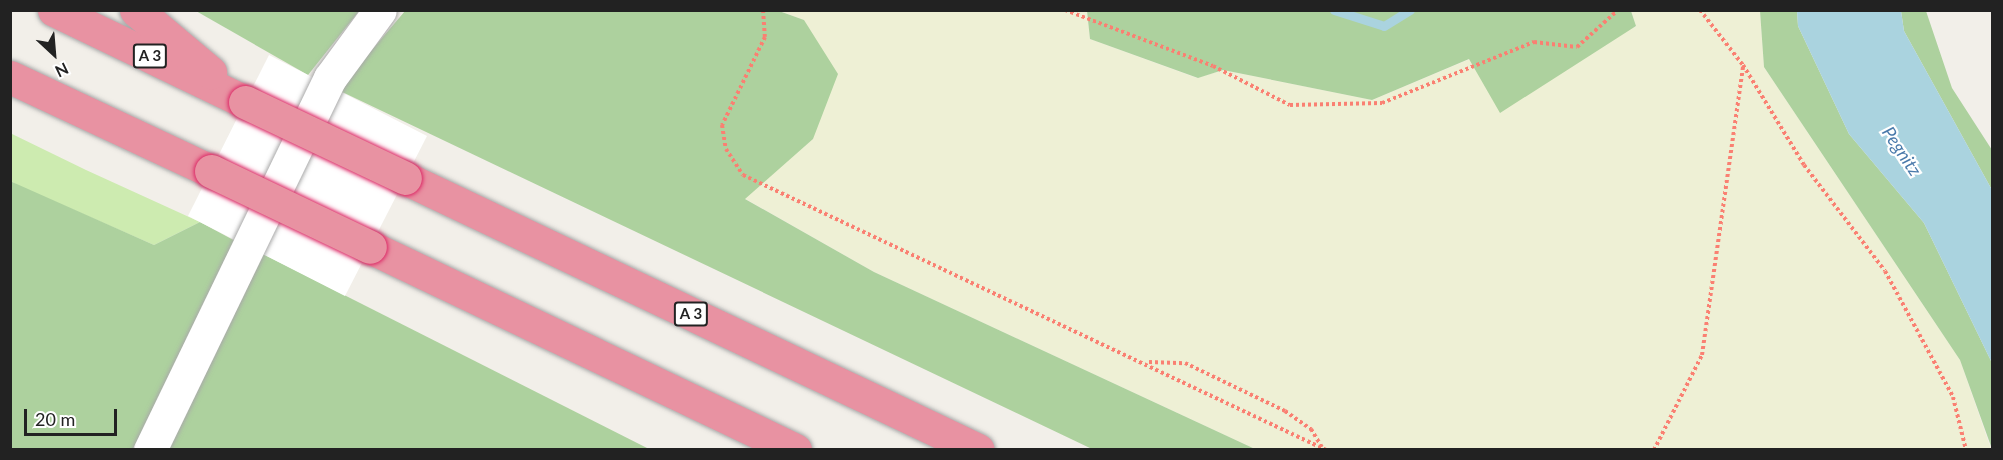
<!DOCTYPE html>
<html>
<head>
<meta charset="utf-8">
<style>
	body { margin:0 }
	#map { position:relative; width:2003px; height:460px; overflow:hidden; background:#f2efe9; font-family:Lato,sans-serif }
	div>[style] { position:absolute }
	.farmland>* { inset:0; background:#eef0d5 }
	.grass>* { inset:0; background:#cdebb0 }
	.forest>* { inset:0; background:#add19e }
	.water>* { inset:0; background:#aad3df }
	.pier>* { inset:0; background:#fff }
	.stream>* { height:9px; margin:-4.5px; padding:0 4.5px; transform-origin:4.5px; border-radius:4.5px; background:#aad3df }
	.path>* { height:4px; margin-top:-2px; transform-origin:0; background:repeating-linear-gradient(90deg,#fa8072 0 3px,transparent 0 6px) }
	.roads { filter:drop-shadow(0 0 2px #a9a9a9) drop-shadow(0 0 2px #a9a9a9) }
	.minor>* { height:33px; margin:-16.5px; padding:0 16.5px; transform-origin:16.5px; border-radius:16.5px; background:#fff }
	.highway>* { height:33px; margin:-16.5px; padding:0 16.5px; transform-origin:16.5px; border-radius:16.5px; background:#e892a2 }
	.bridges { filter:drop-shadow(0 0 2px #dc2a67) drop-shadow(0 0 2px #dc2a67) }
	.highway-bridge>* { height:33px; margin:-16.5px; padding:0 16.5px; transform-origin:16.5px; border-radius:16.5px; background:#e892a2 }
	span { translate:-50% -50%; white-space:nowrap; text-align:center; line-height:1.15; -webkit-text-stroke:4.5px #fff; paint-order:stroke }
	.shield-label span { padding:2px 4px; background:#fff; border:2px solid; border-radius:4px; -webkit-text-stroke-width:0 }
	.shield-label { font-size:15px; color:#222; font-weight:700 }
	.water-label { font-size:18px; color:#4a7aab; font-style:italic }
	.frame { position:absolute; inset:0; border:12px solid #222; pointer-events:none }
	.north { position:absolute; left:24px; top:24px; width:60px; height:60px; -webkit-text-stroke:4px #fff; paint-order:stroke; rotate:154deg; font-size:16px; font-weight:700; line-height:24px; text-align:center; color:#222 }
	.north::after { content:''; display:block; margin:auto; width:21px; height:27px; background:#222; clip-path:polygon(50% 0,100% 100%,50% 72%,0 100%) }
	.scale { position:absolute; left:24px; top:409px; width:93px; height:27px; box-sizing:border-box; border:3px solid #222; border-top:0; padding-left:8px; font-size:18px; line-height:21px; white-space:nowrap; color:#222; -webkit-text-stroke:4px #fff; paint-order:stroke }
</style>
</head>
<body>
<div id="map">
	<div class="farmland">
		<i style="clip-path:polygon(779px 11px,1087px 11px,1090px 39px,1197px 78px,1223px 70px,1372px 100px,1470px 59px,1636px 27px,1631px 11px,1760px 11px,1764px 67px,1960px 360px,1991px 449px,1255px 449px,874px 272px,744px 198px,813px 139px,804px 20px)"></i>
	</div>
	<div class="grass">
		<i style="clip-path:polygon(10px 133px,86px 170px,200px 222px,154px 245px,19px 186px,11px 181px)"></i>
	</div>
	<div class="forest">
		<i style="clip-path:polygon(196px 11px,359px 11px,308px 75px)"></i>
		<i style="clip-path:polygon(405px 11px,779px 11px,804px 20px,838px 74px,813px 139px,745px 199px,874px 272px,1255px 449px,1092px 449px,338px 90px)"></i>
		<i style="clip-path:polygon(1631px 11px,1636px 26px,1500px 113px,1469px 59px,1372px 100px,1223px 70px,1198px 78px,1090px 39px,1087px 11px)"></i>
		<i style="clip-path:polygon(1760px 11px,1797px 11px,1798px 26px,1849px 134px,1924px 223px,1992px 363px,1992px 449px,1960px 360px,1764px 67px)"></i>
		<i style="clip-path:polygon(1901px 11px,1926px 11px,1952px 88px,1992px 150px,1992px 190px,1904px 31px)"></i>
		<i style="clip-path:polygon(10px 181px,154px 245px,200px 222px,239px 243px,133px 449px,11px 449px)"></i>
		<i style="clip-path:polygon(261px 253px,649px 449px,168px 450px)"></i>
	</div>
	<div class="water">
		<i style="clip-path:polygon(1797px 11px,1901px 11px,1904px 31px,1992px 190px,1992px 363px,1924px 223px,1849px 134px,1798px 26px)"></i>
	</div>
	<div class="pier">
		<i style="clip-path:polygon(269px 55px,427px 136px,345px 296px,188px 216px)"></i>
	</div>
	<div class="stream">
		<i style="left:1334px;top:10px;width:52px;rotate:17.7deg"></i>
		<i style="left:1384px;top:26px;width:31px;rotate:-32deg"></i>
	</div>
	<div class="path">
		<i style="left:763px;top:10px;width:27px;rotate:86deg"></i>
		<i style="left:765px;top:37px;width:98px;rotate:116deg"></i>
		<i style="left:722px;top:125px;width:24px;rotate:81deg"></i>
		<i style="left:726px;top:149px;width:31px;rotate:57deg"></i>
		<i style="left:743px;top:175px;width:645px;rotate:25.25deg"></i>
		<i style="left:1065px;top:10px;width:158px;rotate:20.7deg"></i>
		<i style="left:1213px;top:66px;width:86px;rotate:26.9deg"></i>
		<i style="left:1290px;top:105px;width:92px;rotate:-1.2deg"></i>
		<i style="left:1382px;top:103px;width:164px;rotate:-21.9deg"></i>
		<i style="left:1534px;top:42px;width:43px;rotate:6.6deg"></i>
		<i style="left:1577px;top:47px;width:55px;rotate:-42.1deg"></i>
		<i style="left:1700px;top:10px;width:70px;rotate:52deg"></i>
		<i style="left:1743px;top:65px;width:117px;rotate:58.6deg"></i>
		<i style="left:1804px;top:165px;width:133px;rotate:52.6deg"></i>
		<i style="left:1885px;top:271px;width:143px;rotate:61.6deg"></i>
		<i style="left:1953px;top:397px;width:55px;rotate:76.2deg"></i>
		<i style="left:1149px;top:362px;width:36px;rotate:2deg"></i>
		<i style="left:1185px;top:363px;width:111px;rotate:25.6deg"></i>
		<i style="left:1285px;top:411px;width:32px;rotate:35deg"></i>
		<i style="left:1311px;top:429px;width:21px;rotate:59deg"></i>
		<i style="left:1654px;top:450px;width:106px;rotate:-63.2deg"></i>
		<i style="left:1702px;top:355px;width:292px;rotate:-81.9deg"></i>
	</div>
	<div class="roads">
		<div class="minor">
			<i style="left:150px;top:450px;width:413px;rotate:-64.2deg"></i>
			<i style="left:330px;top:78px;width:84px;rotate:-53.7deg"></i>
		</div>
		<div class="highway">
			<i style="left:54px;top:10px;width:212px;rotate:25.7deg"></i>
			<i style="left:136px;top:10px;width:97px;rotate:40deg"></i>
			<i style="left:10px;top:77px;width:222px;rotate:25.1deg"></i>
			<i style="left:405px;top:178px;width:634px;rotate:25.39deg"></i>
			<i style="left:370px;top:247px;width:471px;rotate:25.5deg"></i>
		</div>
	</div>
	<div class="bridges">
		<div class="highway-bridge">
			<i style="left:245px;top:102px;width:177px;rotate:25.4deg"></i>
			<i style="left:211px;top:171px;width:176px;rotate:25.5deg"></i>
		</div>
	</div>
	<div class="shield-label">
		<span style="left:150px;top:56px">A 3</span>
		<span style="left:691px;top:314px">A 3</span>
	</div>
	<div class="water-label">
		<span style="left:1902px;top:151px;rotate:56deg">Pegnitz</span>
	</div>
	<div class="frame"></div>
	<div class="north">N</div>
	<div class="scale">20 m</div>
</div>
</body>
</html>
